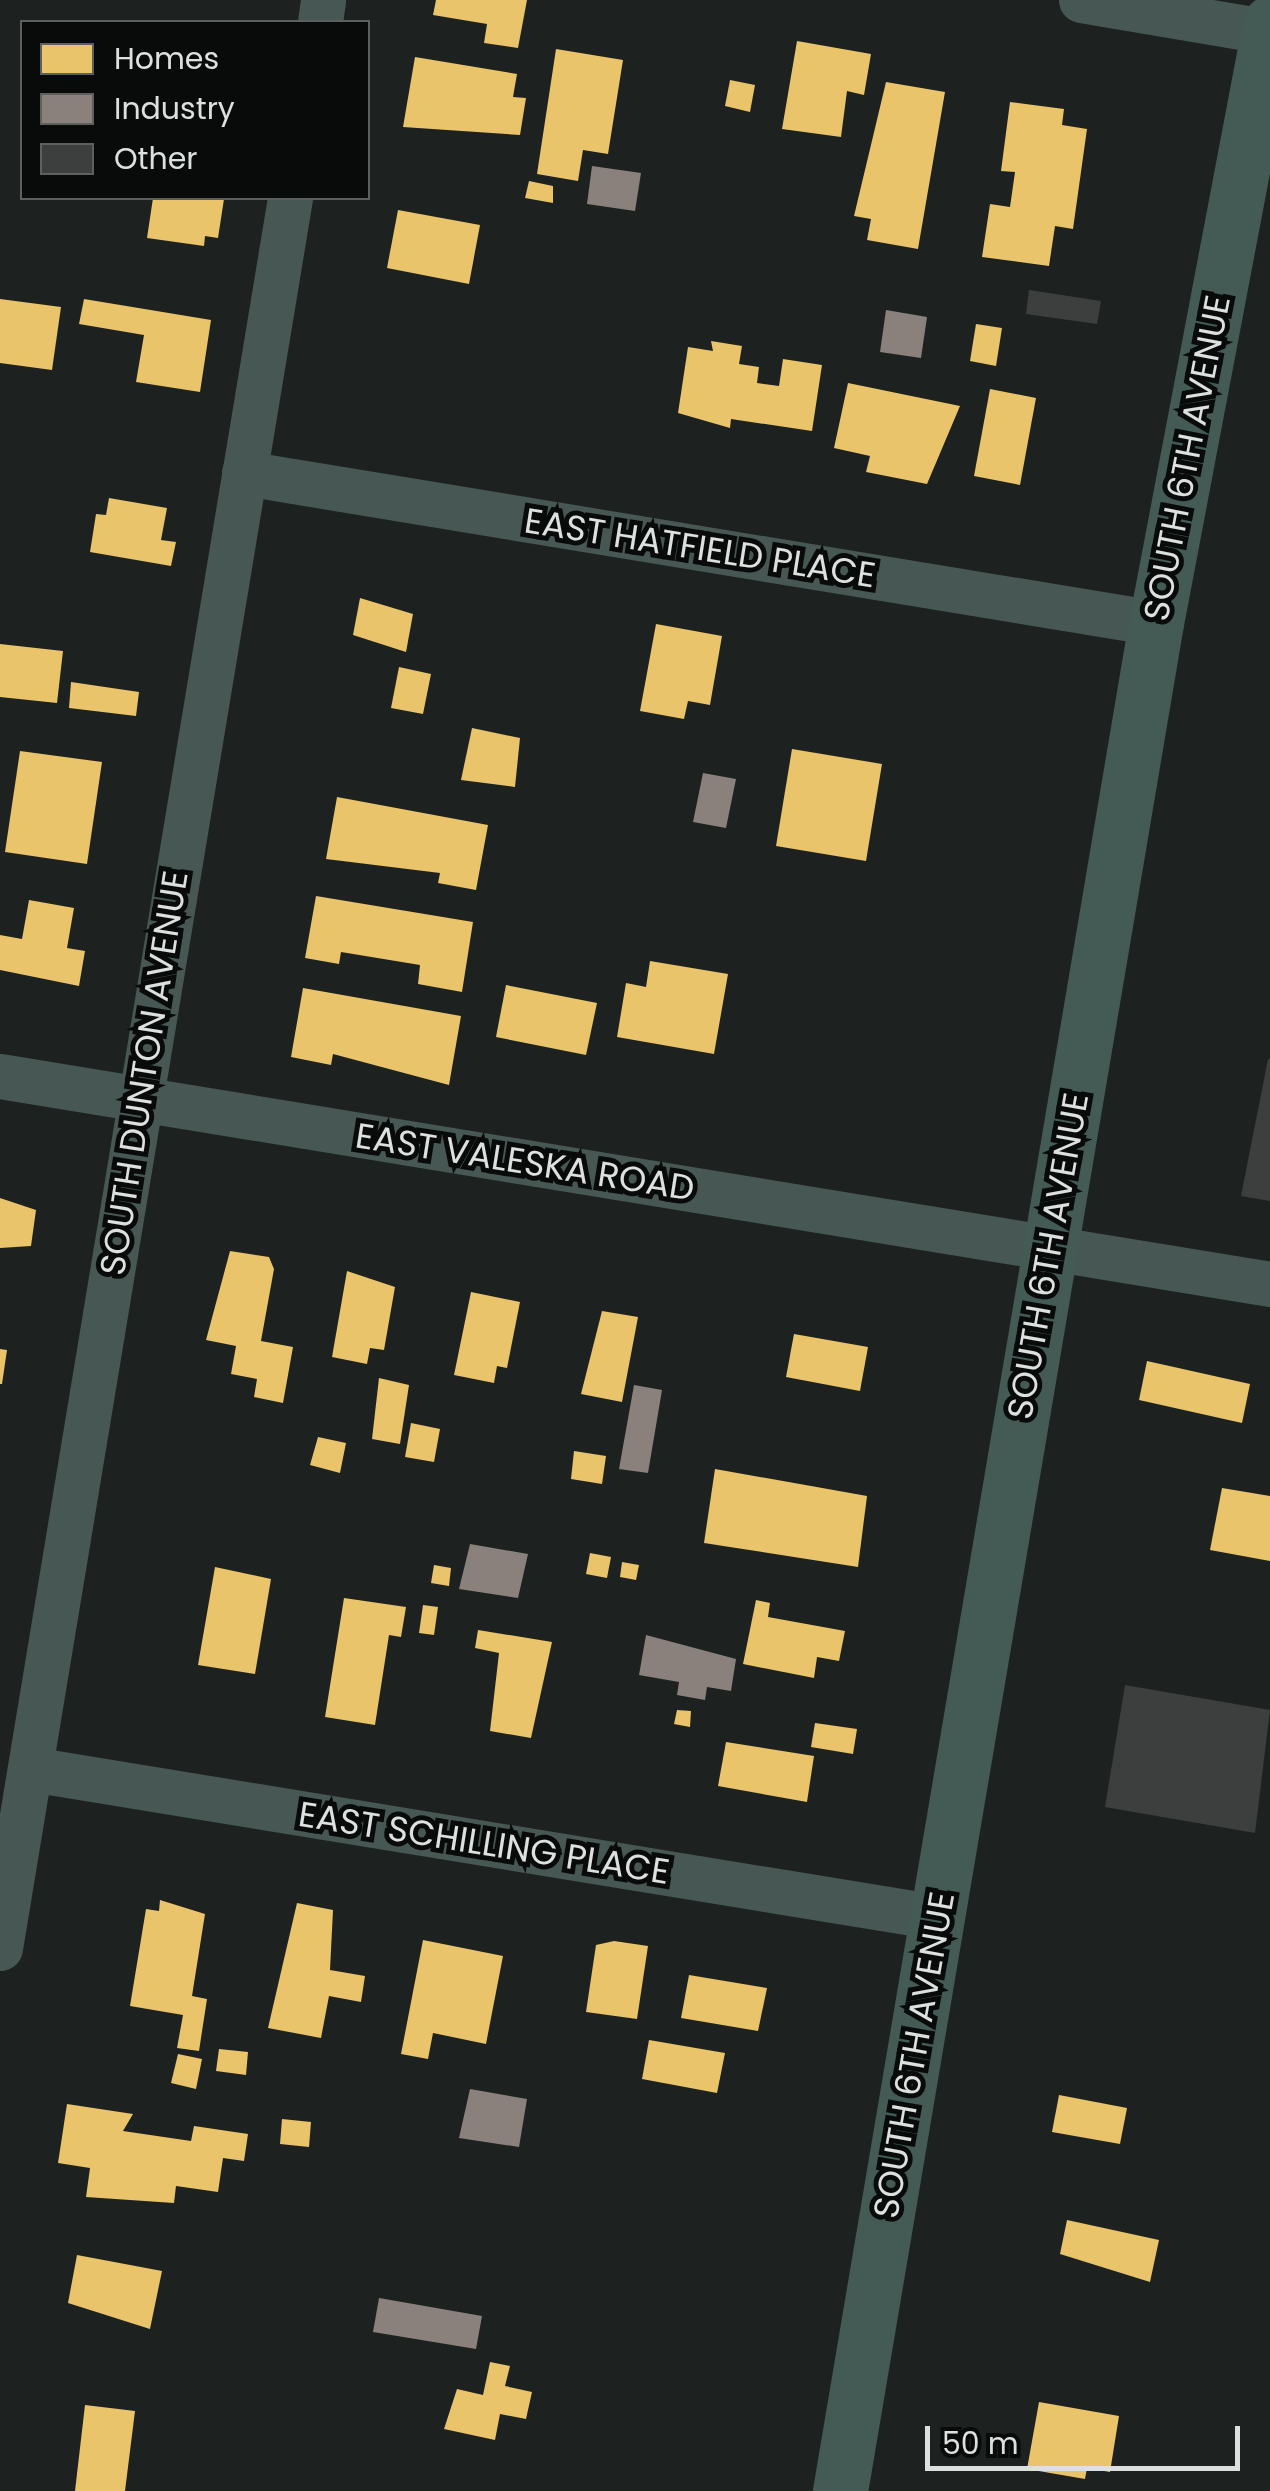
<!DOCTYPE html>
<html>
<head>
<meta charset="utf-8">
<style>
	body { margin:0 }
	#map { position:relative; width:1270px; height:2491px; overflow:hidden; background:#1d2220; font-family:Poppins,sans-serif }
	div>[style] { position:absolute }
	.homes>* { inset:0; background:#e9c46a }
	.industry>* { inset:0; background:#8a817c }
	.building>* { inset:0; background:#3c3f3e }
	.street>* { height:45px; margin:-22.5px; padding:0 22.5px; transform-origin:22.5px; border-radius:22.5px; background:#475753 }
	.secondary>* { height:55px; margin:-27.5px; padding:0 27.5px; transform-origin:27.5px; border-radius:27.5px; background:#435a55 }
	span { translate:-50% -50%; white-space:nowrap; text-align:center; line-height:1.15; -webkit-text-stroke:10px #080b0a; paint-order:stroke }
	.street-label { font-size:35px; color:#dce0df }
	.legend { position:absolute; left:20px; top:20px; width:350px; height:180px; box-sizing:border-box; background:#080b0a; border:2px solid #5d605f; margin:0; padding:12px 18px; list-style:none; font-size:30px; color:#dce0df }
	.legend li { display:flex; align-items:center; gap:20px; height:50px }
	.legend b { width:50px; border:2px solid #5d605f }
	.scale { position:absolute; left:925px; top:2426px; width:315px; height:45px; box-sizing:border-box; border:5px solid #dce0df; border-top:0; padding-left:12px; font-size:30px; line-height:35px; white-space:nowrap; color:#dce0df; -webkit-text-stroke:8px #080b0a; paint-order:stroke }
</style>
</head>
<body>
<div id="map">
	<div class="homes">
		<i style="clip-path:polygon(436px 0,527px 0,518px 48px,484px 43px,487px 24px,433px 15px)"></i>
		<i style="clip-path:polygon(797px 41px,871px 54px,864px 95px,847px 91px,841px 137px,782px 129px)"></i>
		<i style="clip-path:polygon(556px 49px,623px 60px,608px 154px,583px 150px,578px 181px,537px 174px)"></i>
		<i style="clip-path:polygon(415px 57px,517px 74px,513px 97px,526px 98px,520px 135px,403px 127px)"></i>
		<i style="clip-path:polygon(730px 80px,755px 85px,750px 112px,725px 106px)"></i>
		<i style="clip-path:polygon(886px 82px,945px 92px,918px 249px,867px 240px,871px 219px,854px 216px)"></i>
		<i style="clip-path:polygon(1010px 102px,1064px 109px,1062px 125px,1087px 129px,1073px 229px,1055px 226px,1049px 266px,982px 257px,990px 204px,1010px 207px,1015px 172px,1001px 171px)"></i>
		<i style="clip-path:polygon(529px 181px,553px 186px,553px 203px,525px 198px)"></i>
		<i style="clip-path:polygon(153px 198px,224px 199px,218px 238px,205px 236px,204px 246px,147px 238px)"></i>
		<i style="clip-path:polygon(398px 210px,480px 225px,469px 284px,387px 268px)"></i>
		<i style="clip-path:polygon(0 299px,61px 307px,52px 370px,0 363px)"></i>
		<i style="clip-path:polygon(84px 299px,211px 320px,200px 392px,136px 382px,144px 335px,79px 324px)"></i>
		<i style="clip-path:polygon(976px 324px,1002px 328px,996px 366px,970px 361px)"></i>
		<i style="clip-path:polygon(711px 341px,742px 346px,739px 364px,759px 367px,757px 383px,779px 386px,783px 359px,822px 365px,812px 431px,731px 419px,730px 428px,678px 413px,688px 347px,713px 351px)"></i>
		<i style="clip-path:polygon(848px 383px,960px 406px,927px 484px,866px 472px,870px 456px,834px 448px)"></i>
		<i style="clip-path:polygon(990px 389px,1036px 398px,1020px 485px,974px 476px)"></i>
		<i style="clip-path:polygon(109px 498px,167px 508px,161px 540px,176px 542px,171px 566px,90px 552px,96px 514px,106px 515px)"></i>
		<i style="clip-path:polygon(360px 598px,413px 614px,406px 652px,353px 635px)"></i>
		<i style="clip-path:polygon(656px 624px,722px 636px,710px 705px,688px 701px,684px 719px,640px 711px)"></i>
		<i style="clip-path:polygon(0 644px,63px 651px,57px 703px,0 697px)"></i>
		<i style="clip-path:polygon(399px 667px,431px 674px,423px 714px,391px 708px)"></i>
		<i style="clip-path:polygon(71px 682px,139px 692px,136px 716px,69px 708px)"></i>
		<i style="clip-path:polygon(472px 728px,520px 738px,515px 787px,461px 780px)"></i>
		<i style="clip-path:polygon(792px 749px,882px 764px,866px 861px,776px 846px)"></i>
		<i style="clip-path:polygon(20px 751px,102px 762px,87px 864px,5px 852px)"></i>
		<i style="clip-path:polygon(337px 797px,488px 825px,476px 890px,438px 883px,440px 873px,326px 859px)"></i>
		<i style="clip-path:polygon(316px 896px,473px 922px,462px 992px,418px 984px,420px 965px,341px 952px,339px 964px,305px 958px)"></i>
		<i style="clip-path:polygon(29px 900px,74px 908px,67px 948px,85px 951px,79px 986px,0 970px,0 935px,22px 939px)"></i>
		<i style="clip-path:polygon(650px 961px,728px 974px,714px 1054px,617px 1037px,626px 983px,646px 987px)"></i>
		<i style="clip-path:polygon(506px 985px,597px 1003px,586px 1055px,496px 1037px)"></i>
		<i style="clip-path:polygon(303px 988px,461px 1016px,449px 1085px,333px 1054px,331px 1065px,291px 1057px)"></i>
		<i style="clip-path:polygon(0 1198px,36px 1210px,31px 1246px,0 1248px)"></i>
		<i style="clip-path:polygon(230px 1251px,269px 1257px,274px 1269px,261px 1341px,293px 1347px,283px 1403px,254px 1397px,257px 1379px,231px 1374px,236px 1346px,206px 1340px)"></i>
		<i style="clip-path:polygon(347px 1271px,395px 1287px,384px 1350px,370px 1348px,367px 1364px,332px 1357px)"></i>
		<i style="clip-path:polygon(471px 1292px,520px 1302px,507px 1368px,497px 1366px,494px 1383px,454px 1375px)"></i>
		<i style="clip-path:polygon(602px 1311px,638px 1317px,622px 1402px,581px 1394px)"></i>
		<i style="clip-path:polygon(794px 1334px,868px 1347px,860px 1391px,786px 1377px)"></i>
		<i style="clip-path:polygon(0 1349px,7px 1350px,2px 1384px,0 1384px)"></i>
		<i style="clip-path:polygon(1147px 1361px,1250px 1384px,1242px 1423px,1139px 1400px)"></i>
		<i style="clip-path:polygon(379px 1378px,409px 1385px,400px 1444px,372px 1439px)"></i>
		<i style="clip-path:polygon(411px 1423px,440px 1429px,434px 1462px,405px 1457px)"></i>
		<i style="clip-path:polygon(318px 1437px,346px 1443px,340px 1473px,310px 1465px)"></i>
		<i style="clip-path:polygon(574px 1451px,606px 1456px,602px 1484px,571px 1479px)"></i>
		<i style="clip-path:polygon(715px 1469px,867px 1496px,858px 1567px,704px 1543px)"></i>
		<i style="clip-path:polygon(1222px 1488px,1270px 1496px,1270px 1561px,1210px 1550px)"></i>
		<i style="clip-path:polygon(590px 1553px,611px 1557px,607px 1578px,586px 1574px)"></i>
		<i style="clip-path:polygon(622px 1562px,639px 1565px,636px 1580px,620px 1577px)"></i>
		<i style="clip-path:polygon(434px 1565px,451px 1568px,449px 1586px,431px 1583px)"></i>
		<i style="clip-path:polygon(215px 1567px,271px 1579px,255px 1674px,198px 1665px)"></i>
		<i style="clip-path:polygon(344px 1598px,406px 1607px,401px 1637px,389px 1635px,375px 1725px,325px 1717px)"></i>
		<i style="clip-path:polygon(756px 1600px,770px 1603px,768px 1617px,845px 1631px,839px 1661px,817px 1657px,814px 1678px,743px 1664px)"></i>
		<i style="clip-path:polygon(423px 1605px,438px 1607px,434px 1635px,419px 1633px)"></i>
		<i style="clip-path:polygon(478px 1630px,552px 1642px,531px 1738px,490px 1731px,499px 1653px,475px 1648px)"></i>
		<i style="clip-path:polygon(677px 1710px,691px 1711px,690px 1727px,674px 1724px)"></i>
		<i style="clip-path:polygon(815px 1723px,857px 1729px,853px 1754px,811px 1747px)"></i>
		<i style="clip-path:polygon(726px 1742px,814px 1756px,807px 1802px,718px 1786px)"></i>
		<i style="clip-path:polygon(160px 1900px,205px 1914px,192px 1996px,207px 1999px,199px 2051px,177px 2048px,183px 2015px,130px 2006px,146px 1909px,159px 1911px)"></i>
		<i style="clip-path:polygon(297px 1903px,333px 1910px,330px 1970px,365px 1976px,361px 2002px,329px 1996px,321px 2038px,268px 2028px)"></i>
		<i style="clip-path:polygon(423px 1940px,503px 1956px,486px 2044px,433px 2033px,428px 2059px,401px 2054px)"></i>
		<i style="clip-path:polygon(614px 1941px,648px 1946px,637px 2019px,586px 2012px,596px 1945px)"></i>
		<i style="clip-path:polygon(689px 1975px,767px 1988px,758px 2031px,681px 2018px)"></i>
		<i style="clip-path:polygon(649px 2040px,725px 2053px,717px 2093px,642px 2079px)"></i>
		<i style="clip-path:polygon(219px 2049px,248px 2052px,246px 2075px,216px 2071px)"></i>
		<i style="clip-path:polygon(178px 2054px,202px 2059px,196px 2089px,171px 2083px)"></i>
		<i style="clip-path:polygon(1059px 2095px,1127px 2108px,1120px 2144px,1052px 2132px)"></i>
		<i style="clip-path:polygon(67px 2104px,133px 2114px,123px 2131px,191px 2141px,194px 2126px,248px 2134px,244px 2161px,223px 2158px,218px 2192px,176px 2186px,174px 2203px,86px 2197px,90px 2168px,58px 2163px)"></i>
		<i style="clip-path:polygon(282px 2119px,311px 2122px,309px 2147px,280px 2144px)"></i>
		<i style="clip-path:polygon(1067px 2220px,1159px 2240px,1150px 2282px,1060px 2254px)"></i>
		<i style="clip-path:polygon(77px 2255px,162px 2271px,150px 2329px,68px 2303px)"></i>
		<i style="clip-path:polygon(490px 2362px,510px 2366px,505px 2386px,532px 2392px,526px 2419px,500px 2414px,495px 2440px,444px 2429px,457px 2389px,483px 2395px)"></i>
		<i style="clip-path:polygon(1039px 2402px,1119px 2416px,1110px 2472px,1087px 2468px,1085px 2479px,1027px 2469px)"></i>
		<i style="clip-path:polygon(85px 2405px,135px 2411px,125px 2491px,75px 2491px)"></i>
	</div>
	<div class="industry">
		<i style="clip-path:polygon(592px 166px,641px 173px,635px 211px,587px 204px)"></i>
		<i style="clip-path:polygon(886px 310px,927px 317px,921px 358px,880px 352px)"></i>
		<i style="clip-path:polygon(703px 773px,736px 779px,726px 828px,693px 822px)"></i>
		<i style="clip-path:polygon(634px 1385px,662px 1390px,648px 1473px,619px 1469px)"></i>
		<i style="clip-path:polygon(470px 1544px,528px 1554px,518px 1598px,459px 1589px)"></i>
		<i style="clip-path:polygon(646px 1635px,736px 1659px,731px 1691px,707px 1687px,705px 1700px,677px 1695px,679px 1682px,639px 1675px)"></i>
		<i style="clip-path:polygon(470px 2089px,527px 2099px,519px 2147px,459px 2138px)"></i>
		<i style="clip-path:polygon(379px 2298px,482px 2316px,476px 2349px,373px 2332px)"></i>
	</div>
	<div class="building">
		<i style="clip-path:polygon(1029px 290px,1101px 301px,1097px 324px,1026px 314px)"></i>
		<i style="clip-path:polygon(1268px 1059px,1270px 1059px,1270px 1201px,1241px 1196px)"></i>
		<i style="clip-path:polygon(1125px 1685px,1270px 1710px,1255px 1833px,1105px 1807px)"></i>
	</div>
	<div class="street">
		<i style="left:1081px;top:0;width:192px;rotate:9.6deg"></i>
		<i style="left:320px;top:22px;width:22px;rotate:-82deg"></i>
		<i style="left:244px;top:473px;width:924px;rotate:9.34deg"></i>
		<i style="left:0;top:1076px;width:1287px;rotate:9.3deg"></i>
		<i style="left:31px;top:1769px;width:918px;rotate:9.28deg"></i>
		<i style="left:0;top:1948px;width:1774px;rotate:-80.59deg"></i>
	</div>
	<div class="secondary">
		<i style="left:840px;top:2491px;width:1895px;rotate:-80.4deg"></i>
		<i style="left:1156px;top:623px;width:611px;rotate:-79.24deg"></i>
	</div>
	<div class="street-label">
		<span style="left:1187px;top:458px;rotate:-79deg">SOUTH 6TH AVENUE</span>
		<span style="left:700px;top:548px;rotate:9deg">EAST HATFIELD PLACE</span>
		<span style="left:144px;top:1073px;rotate:-81deg">SOUTH DUNTON AVENUE</span>
		<span style="left:525px;top:1162px;rotate:9deg">EAST VALESKA ROAD</span>
		<span style="left:1048px;top:1256px;rotate:-80deg">SOUTH 6TH AVENUE</span>
		<span style="left:484px;top:1843px;rotate:9deg">EAST SCHILLING PLACE</span>
		<span style="left:914px;top:2055px;rotate:-80deg">SOUTH 6TH AVENUE</span>
	</div>
	<ul class="legend">
	<li><b style="height:28px;background:#e9c46a"></b>Homes</li>
	<li><b style="height:28px;background:#8a817c"></b>Industry</li>
	<li><b style="height:28px;background:#3c3f3e"></b>Other</li>
	</ul>
	<div class="scale">50 m</div>
</div>
</body>
</html>
